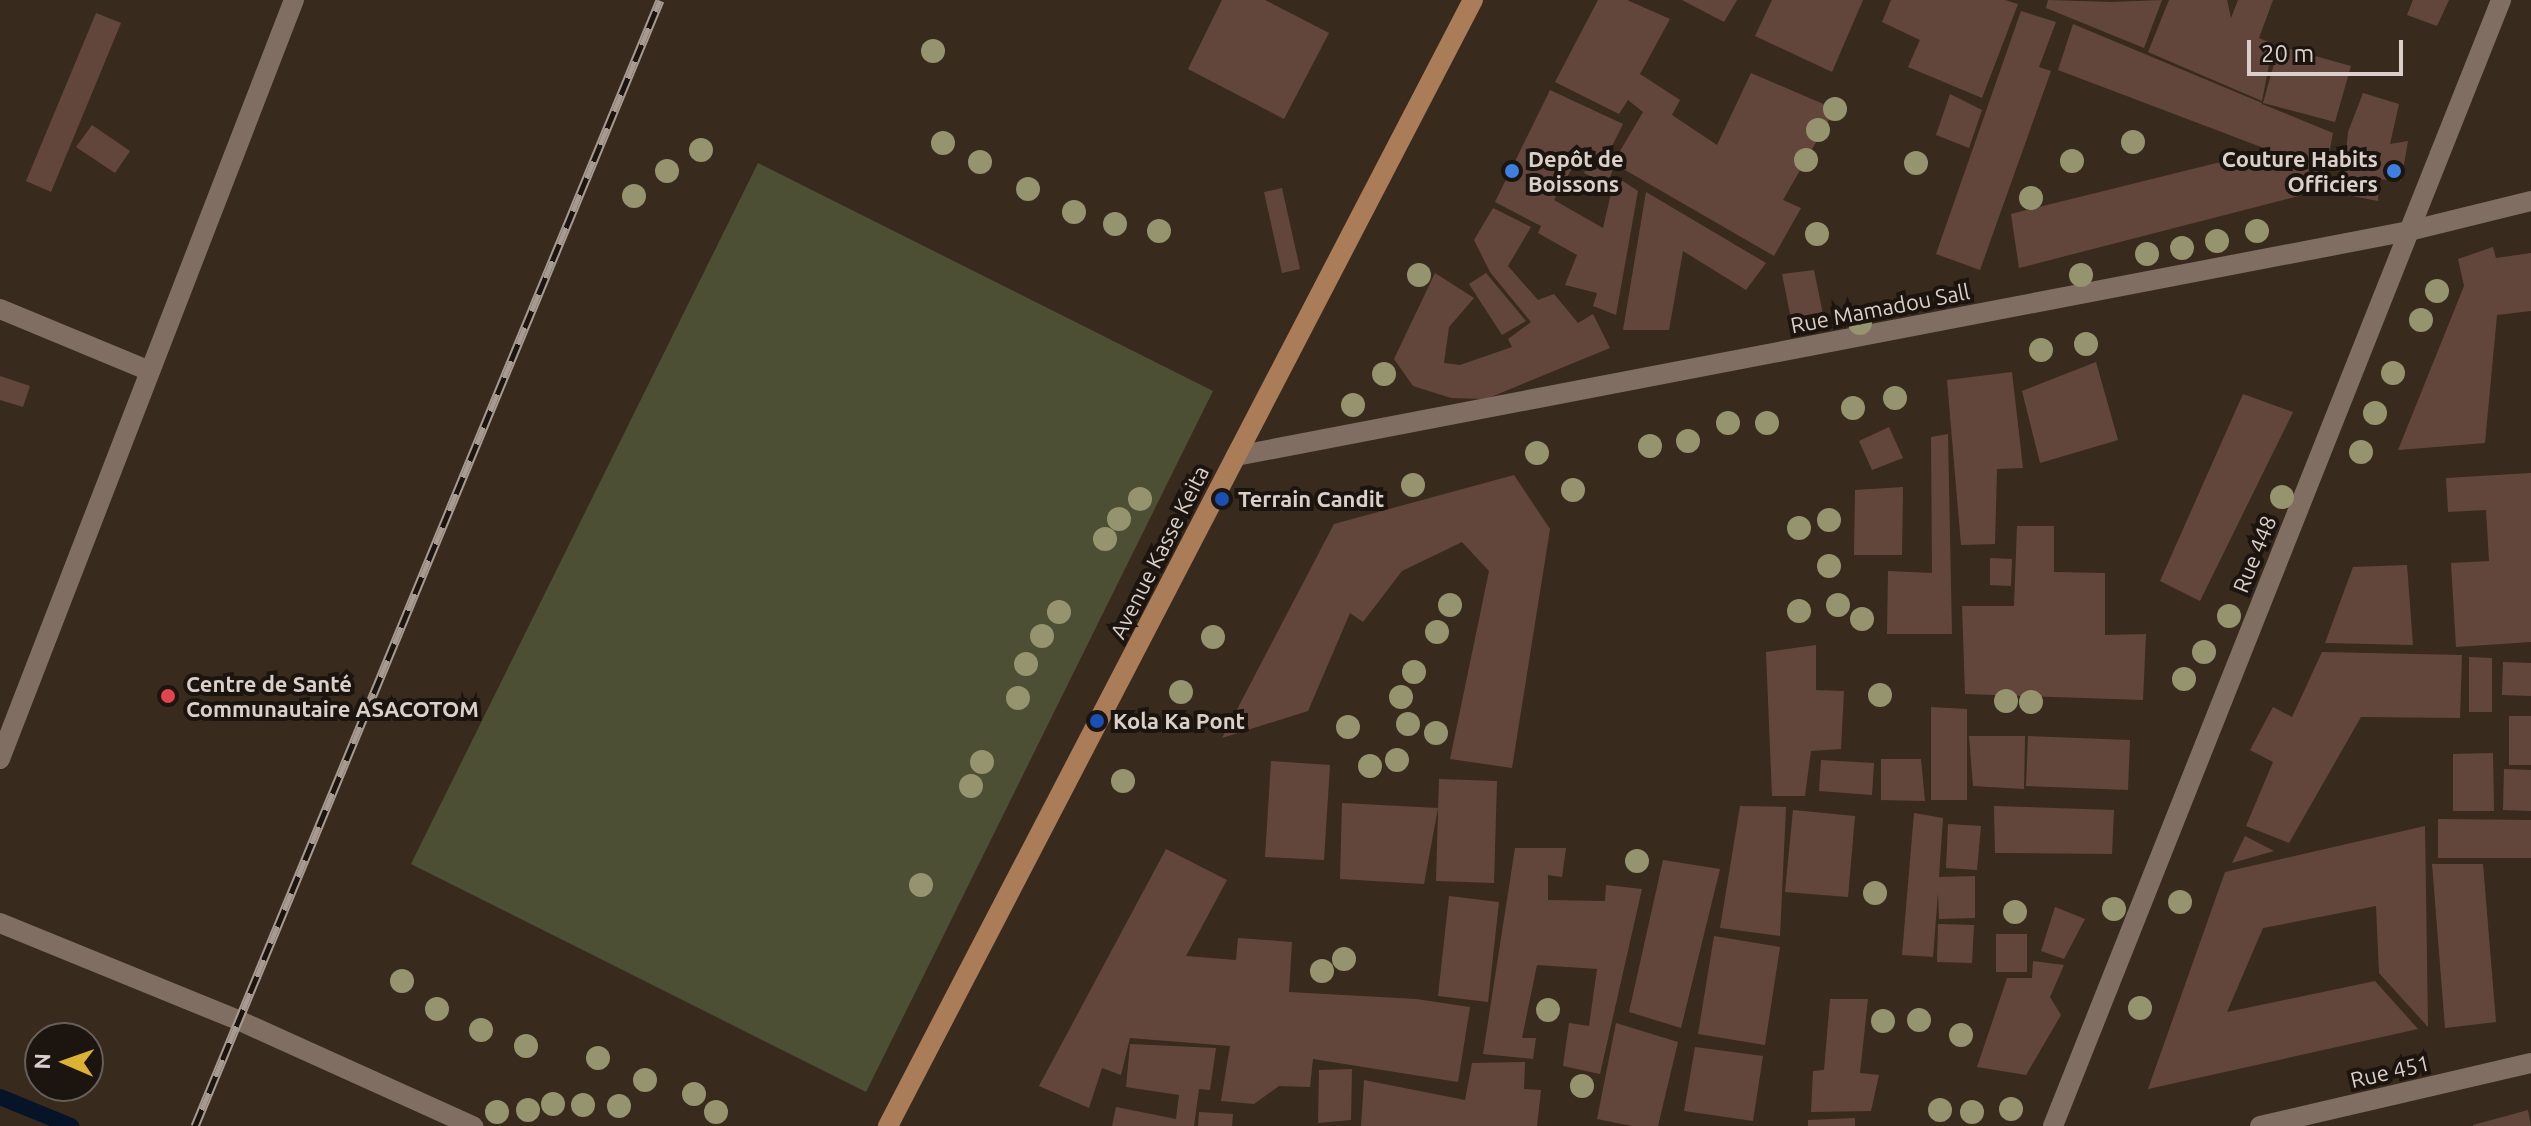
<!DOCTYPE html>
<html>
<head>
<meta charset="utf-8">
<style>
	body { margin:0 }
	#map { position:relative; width:2531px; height:1126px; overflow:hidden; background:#392a1e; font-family:Ubuntu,sans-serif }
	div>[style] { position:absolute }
	.green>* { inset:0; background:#4d4f34 }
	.stream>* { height:16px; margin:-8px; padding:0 8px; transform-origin:8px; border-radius:8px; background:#071327 }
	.building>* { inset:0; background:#63463b }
	.minor>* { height:20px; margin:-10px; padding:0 10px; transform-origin:10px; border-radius:10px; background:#7f6e61 }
	.major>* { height:20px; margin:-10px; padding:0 10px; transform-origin:10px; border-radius:10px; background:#aa7c57 }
	.rail>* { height:9px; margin-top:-4.5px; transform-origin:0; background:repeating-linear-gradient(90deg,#1b140f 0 18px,#a69a91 0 36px); box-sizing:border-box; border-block:2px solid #a69a91 }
	.trees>* { width:24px; height:24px; margin:-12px; border-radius:50%; background:#96936f }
	.dots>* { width:22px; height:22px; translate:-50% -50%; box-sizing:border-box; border:4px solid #1b140f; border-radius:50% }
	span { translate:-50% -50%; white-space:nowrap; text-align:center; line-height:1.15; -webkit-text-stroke:8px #1b140f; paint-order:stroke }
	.poi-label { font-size:22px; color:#dad0c9; font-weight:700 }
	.left { translate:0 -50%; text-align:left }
	.right { translate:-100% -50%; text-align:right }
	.street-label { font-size:22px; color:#dad0c9 }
	.north { position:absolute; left:24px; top:1022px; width:80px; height:80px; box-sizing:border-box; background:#1b140f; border:2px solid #675f59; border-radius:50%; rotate:272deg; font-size:22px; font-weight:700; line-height:32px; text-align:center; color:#dad0c9 }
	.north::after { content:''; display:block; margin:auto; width:28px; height:36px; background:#dbb233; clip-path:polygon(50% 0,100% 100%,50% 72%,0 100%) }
	.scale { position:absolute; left:2247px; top:40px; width:156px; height:36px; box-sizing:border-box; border:4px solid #dad0c9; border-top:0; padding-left:10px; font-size:24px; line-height:28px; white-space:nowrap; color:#dad0c9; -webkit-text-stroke:6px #1b140f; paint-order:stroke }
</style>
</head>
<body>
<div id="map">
	<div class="green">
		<i style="clip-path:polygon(758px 163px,1213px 391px,866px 1092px,411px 864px)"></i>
	</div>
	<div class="stream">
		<i style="left:0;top:1097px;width:77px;rotate:22.2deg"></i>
	</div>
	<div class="building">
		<i style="clip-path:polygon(1222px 0,1265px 0,1329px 33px,1284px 119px,1188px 69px)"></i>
		<i style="clip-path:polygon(1598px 0,1627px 0,1670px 19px,1640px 74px,1680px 100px,1672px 115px,1717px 145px,1751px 73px,1835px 109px,1783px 200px,1801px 208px,1774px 256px,1613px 163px,1643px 112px,1628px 100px,1619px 114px,1555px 82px)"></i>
		<i style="clip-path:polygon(1682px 0,1737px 0,1724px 22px)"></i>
		<i style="clip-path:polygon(1772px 0,1863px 0,1832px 72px,1755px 36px)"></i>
		<i style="clip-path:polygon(1891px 0,2005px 0,2018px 4px,1982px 98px,1908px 67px,1920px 40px,1882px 22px)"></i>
		<i style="clip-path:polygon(2048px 0,2112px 2px,2162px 0,2144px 48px,2046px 8px)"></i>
		<i style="clip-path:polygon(2169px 0,2227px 0,2231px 18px,2238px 0,2273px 0,2259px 38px,2273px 44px,2262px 101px,2148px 52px)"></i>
		<i style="clip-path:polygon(2413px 0,2449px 0,2437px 26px,2407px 15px)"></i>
		<i style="clip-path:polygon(2021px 11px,2056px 22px,2039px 67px,2051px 71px,1980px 270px,1936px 254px)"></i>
		<i style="clip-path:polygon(96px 13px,121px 23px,51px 192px,26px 181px)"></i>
		<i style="clip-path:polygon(2073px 24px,2262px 103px,2260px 110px,2262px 104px,2333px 133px,2322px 190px,2019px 268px,2011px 214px,2269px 150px,2058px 70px)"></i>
		<i style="clip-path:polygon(2279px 46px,2351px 66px,2335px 122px,2263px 103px)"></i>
		<i style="clip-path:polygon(1550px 90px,1623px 124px,1604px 162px,1613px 168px,1608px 185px,1584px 173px,1594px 150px,1584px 147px,1554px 200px,1603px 228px,1615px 176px,1638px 191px,1616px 315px,1593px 306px,1597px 293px,1565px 285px,1577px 255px,1538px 233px,1541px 226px,1495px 202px)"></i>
		<i style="clip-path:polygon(2363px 93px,2399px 104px,2390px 144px,2408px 141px,2401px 181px,2379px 179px,2378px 201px,2342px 194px,2348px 132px)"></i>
		<i style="clip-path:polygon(1950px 94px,1982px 110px,1969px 148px,1936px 135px)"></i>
		<i style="clip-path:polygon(92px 125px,130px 151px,115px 173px,76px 147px)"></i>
		<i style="clip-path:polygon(1282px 188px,1300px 269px,1282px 273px,1264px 192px)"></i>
		<i style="clip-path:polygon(1646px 192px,1766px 263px,1746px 290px,1683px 251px,1669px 330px,1623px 330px)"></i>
		<i style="clip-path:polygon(1493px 208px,1531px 227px,1508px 266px,1538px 300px,1554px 294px,1578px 323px,1593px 314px,1610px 348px,1486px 399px,1451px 398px,1413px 386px,1394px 359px,1435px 273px,1474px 298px,1449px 327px,1444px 363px,1460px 365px,1512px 347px,1508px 339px,1531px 322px,1490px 272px,1474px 240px)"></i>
		<i style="clip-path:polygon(2493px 247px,2496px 258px,2531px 253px,2531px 311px,2497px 315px,2485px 443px,2398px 450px,2464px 286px,2458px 259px)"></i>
		<i style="clip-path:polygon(1814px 270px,1826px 329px,1794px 334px,1782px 274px)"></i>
		<i style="clip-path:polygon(1486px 273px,1526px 321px,1502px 335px,1469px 284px)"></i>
		<i style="clip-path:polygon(2096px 362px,2118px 440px,2040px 463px,2022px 391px)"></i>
		<i style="clip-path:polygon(2012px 372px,2023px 468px,1997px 469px,1995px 544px,1961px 545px,1947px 380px)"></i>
		<i style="clip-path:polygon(0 376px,30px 386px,23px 407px,0 400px)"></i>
		<i style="clip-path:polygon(2243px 394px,2293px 412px,2200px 601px,2160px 581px)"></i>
		<i style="clip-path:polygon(1889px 427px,1903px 458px,1872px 470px,1859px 441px)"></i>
		<i style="clip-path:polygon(1948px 434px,1952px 634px,1887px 634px,1888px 571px,1932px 573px,1931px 437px)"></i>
		<i style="clip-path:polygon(2531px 473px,2531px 642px,2456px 647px,2451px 563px,2489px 561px,2486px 510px,2448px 512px,2446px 478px)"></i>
		<i style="clip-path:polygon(1514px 475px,1550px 529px,1512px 768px,1450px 759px,1489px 571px,1462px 542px,1402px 571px,1363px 622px,1350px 613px,1308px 711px,1222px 738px,1334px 524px)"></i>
		<i style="clip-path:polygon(1903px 487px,1902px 555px,1854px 555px,1855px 490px)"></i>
		<i style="clip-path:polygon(2017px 526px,2054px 526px,2054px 572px,2105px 573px,2105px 635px,2146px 634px,2143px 700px,1965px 694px,1962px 606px,2014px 606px)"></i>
		<i style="clip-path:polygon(1990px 558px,2012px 559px,2011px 586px,1990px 585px)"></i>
		<i style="clip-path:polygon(2407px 565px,2413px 645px,2325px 643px,2353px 567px)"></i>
		<i style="clip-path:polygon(1816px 645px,1816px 690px,1844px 691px,1841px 749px,1811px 751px,1805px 796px,1772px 796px,1766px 652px)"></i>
		<i style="clip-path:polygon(2322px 652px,2462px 655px,2460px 718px,2361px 717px,2289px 843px,2246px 826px,2273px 762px,2250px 750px,2273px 707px,2292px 717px)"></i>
		<i style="clip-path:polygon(2469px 657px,2492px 658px,2492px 712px,2469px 712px)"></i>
		<i style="clip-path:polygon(2503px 662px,2531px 663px,2531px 696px,2502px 695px)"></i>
		<i style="clip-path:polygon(1931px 707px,1967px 709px,1967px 800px,1931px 800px)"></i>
		<i style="clip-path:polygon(2509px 716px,2531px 716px,2531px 765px,2509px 765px)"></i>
		<i style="clip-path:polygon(1969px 736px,2025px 736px,2024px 789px,1973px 786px)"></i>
		<i style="clip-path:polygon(2028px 736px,2130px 740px,2128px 790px,2026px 786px)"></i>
		<i style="clip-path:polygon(2493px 753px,2494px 811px,2453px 811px,2453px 754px)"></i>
		<i style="clip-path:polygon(1881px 759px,1921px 759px,1925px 801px,1881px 800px)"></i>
		<i style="clip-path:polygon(1821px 760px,1874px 763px,1872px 795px,1819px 791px)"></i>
		<i style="clip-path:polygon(1271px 761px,1330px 765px,1324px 860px,1265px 857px)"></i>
		<i style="clip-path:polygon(2504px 769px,2531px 770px,2531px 811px,2503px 810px)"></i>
		<i style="clip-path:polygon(1439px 779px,1497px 781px,1494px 883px,1436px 881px)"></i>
		<i style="clip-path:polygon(1342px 803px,1438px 808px,1424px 884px,1340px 879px)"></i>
		<i style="clip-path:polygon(1740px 806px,1786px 807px,1780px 936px,1720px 928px)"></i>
		<i style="clip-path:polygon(1994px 806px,2114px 810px,2112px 854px,1995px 853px)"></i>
		<i style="clip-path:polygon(1793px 810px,1855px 816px,1848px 897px,1785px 892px)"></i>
		<i style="clip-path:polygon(1914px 813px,1943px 818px,1939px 877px,1975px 876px,1975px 918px,1939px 919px,1938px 893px,1933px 957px,1902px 955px)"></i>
		<i style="clip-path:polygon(2438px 819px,2531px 820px,2531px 858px,2438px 858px)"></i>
		<i style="clip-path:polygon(1948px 824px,1981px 826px,1977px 870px,1946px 868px)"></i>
		<i style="clip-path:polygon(2425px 826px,2428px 1027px,2379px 973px,2376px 906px,2263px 928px,2227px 1012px,2375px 981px,2418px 1029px,2148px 1089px,2225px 872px)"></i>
		<i style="clip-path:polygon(2245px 836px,2274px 851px,2232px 863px)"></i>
		<i style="clip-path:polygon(1515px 848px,1566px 848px,1562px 877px,1548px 875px,1548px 900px,1605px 901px,1606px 885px,1642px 889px,1600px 1074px,1563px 1066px,1569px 1023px,1589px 1026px,1597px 969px,1537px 965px,1522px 1038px,1536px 1038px,1533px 1059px,1483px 1054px)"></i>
		<i style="clip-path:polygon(1166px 849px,1227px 880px,1186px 956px,1236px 960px,1238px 938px,1292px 942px,1289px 992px,1416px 999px,1470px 1007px,1458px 1082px,1313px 1059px,1310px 1087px,1279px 1086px,1254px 1104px,1221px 1101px,1230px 1046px,1130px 1038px,1121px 1075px,1102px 1068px,1089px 1108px,1039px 1086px)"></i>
		<i style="clip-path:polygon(1663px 860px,1720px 869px,1681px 1028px,1629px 1012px)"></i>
		<i style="clip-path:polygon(2432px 864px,2483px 864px,2496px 1022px,2445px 1028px)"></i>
		<i style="clip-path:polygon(1449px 896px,1499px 902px,1488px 1002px,1438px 996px)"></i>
		<i style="clip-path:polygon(2055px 907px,2085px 919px,2064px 959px,2041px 951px)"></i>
		<i style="clip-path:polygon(1938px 924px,1974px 925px,1972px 963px,1937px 962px)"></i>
		<i style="clip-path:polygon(1996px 934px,2027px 934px,2027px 972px,1996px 972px)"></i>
		<i style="clip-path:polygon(1714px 936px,1780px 947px,1765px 1045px,1698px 1034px)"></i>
		<i style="clip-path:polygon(2033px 961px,2064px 965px,2050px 997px,2061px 1015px,2026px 1075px,1977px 1067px,2007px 978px,2032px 978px)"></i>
		<i style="clip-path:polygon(1830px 999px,1868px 999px,1860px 1073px,1879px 1075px,1871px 1111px,1811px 1112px,1813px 1071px,1824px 1070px)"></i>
		<i style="clip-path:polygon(1616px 1023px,1678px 1042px,1658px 1126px,1632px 1126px,1597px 1119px)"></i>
		<i style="clip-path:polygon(1130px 1044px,1216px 1048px,1210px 1090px,1199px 1089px,1194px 1126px,1112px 1126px,1116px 1107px,1176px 1119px,1179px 1095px,1126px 1087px)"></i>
		<i style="clip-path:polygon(1695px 1047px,1763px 1056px,1753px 1121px,1684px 1111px)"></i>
		<i style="clip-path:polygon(1525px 1062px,1524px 1089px,1541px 1090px,1537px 1126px,1361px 1126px,1364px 1080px,1465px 1100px,1472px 1063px)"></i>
		<i style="clip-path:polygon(1352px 1069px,1351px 1120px,1318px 1123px,1319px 1070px)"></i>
		<i style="clip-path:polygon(2528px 1110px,2531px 1126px,2473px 1126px,2473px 1125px)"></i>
		<i style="clip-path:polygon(1199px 1112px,1233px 1114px,1232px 1126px,1198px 1126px)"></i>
		<i style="clip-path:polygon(1855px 1118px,1855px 1126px,1808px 1126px,1808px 1120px)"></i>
	</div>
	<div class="minor">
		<i style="left:0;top:309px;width:162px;rotate:22.5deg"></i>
		<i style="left:1236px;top:456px;width:1194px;rotate:-10.86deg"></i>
		<i style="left:2409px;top:231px;width:126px;rotate:-13.8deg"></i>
		<i style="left:0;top:759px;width:814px;rotate:-68.83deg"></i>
		<i style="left:0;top:923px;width:259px;rotate:22.2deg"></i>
		<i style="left:240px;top:1021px;width:256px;rotate:24.3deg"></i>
		<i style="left:2053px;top:1126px;width:1212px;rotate:-68.3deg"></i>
		<i style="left:2260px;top:1126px;width:278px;rotate:-13.1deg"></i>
	</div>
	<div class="major">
		<i style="left:888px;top:1126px;width:1269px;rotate:-62.55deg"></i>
	</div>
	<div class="rail">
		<i style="left:195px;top:1126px;width:1218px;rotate:-67.56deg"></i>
	</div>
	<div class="trees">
		<i style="left:933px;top:51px"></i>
		<i style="left:1835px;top:109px"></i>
		<i style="left:1818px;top:130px"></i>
		<i style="left:2133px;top:142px"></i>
		<i style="left:943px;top:143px"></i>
		<i style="left:701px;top:150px"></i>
		<i style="left:1806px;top:160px"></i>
		<i style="left:2072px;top:161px"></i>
		<i style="left:980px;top:162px"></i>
		<i style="left:1916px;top:163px"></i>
		<i style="left:667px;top:171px"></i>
		<i style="left:1028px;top:189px"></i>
		<i style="left:634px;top:196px"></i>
		<i style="left:2031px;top:198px"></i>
		<i style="left:1074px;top:212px"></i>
		<i style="left:1115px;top:224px"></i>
		<i style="left:1159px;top:231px"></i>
		<i style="left:2257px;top:231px"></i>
		<i style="left:1817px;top:234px"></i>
		<i style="left:2217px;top:241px"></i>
		<i style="left:2182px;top:248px"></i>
		<i style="left:2147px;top:254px"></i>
		<i style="left:1419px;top:275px"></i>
		<i style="left:2081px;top:275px"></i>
		<i style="left:2437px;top:291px"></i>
		<i style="left:2421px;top:320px"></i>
		<i style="left:1860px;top:323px"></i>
		<i style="left:2086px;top:344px"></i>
		<i style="left:2041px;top:350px"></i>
		<i style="left:2393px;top:373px"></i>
		<i style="left:1384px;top:374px"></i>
		<i style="left:1895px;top:398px"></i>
		<i style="left:1353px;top:405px"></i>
		<i style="left:1853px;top:408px"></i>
		<i style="left:2375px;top:413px"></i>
		<i style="left:1728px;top:423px"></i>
		<i style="left:1767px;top:423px"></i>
		<i style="left:1688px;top:441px"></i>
		<i style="left:1650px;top:446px"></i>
		<i style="left:2361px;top:452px"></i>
		<i style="left:1537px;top:453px"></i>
		<i style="left:1413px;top:485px"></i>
		<i style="left:1573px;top:490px"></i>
		<i style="left:2282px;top:497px"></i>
		<i style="left:1140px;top:499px"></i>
		<i style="left:1119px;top:519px"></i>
		<i style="left:1829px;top:520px"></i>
		<i style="left:1799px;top:528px"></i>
		<i style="left:1105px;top:539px"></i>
		<i style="left:1829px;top:566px"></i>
		<i style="left:1450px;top:605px"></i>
		<i style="left:1838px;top:605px"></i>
		<i style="left:1799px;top:611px"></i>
		<i style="left:1059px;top:612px"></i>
		<i style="left:2229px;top:616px"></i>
		<i style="left:1862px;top:619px"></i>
		<i style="left:1437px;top:632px"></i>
		<i style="left:1042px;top:636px"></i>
		<i style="left:1213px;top:637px"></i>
		<i style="left:2204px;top:652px"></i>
		<i style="left:1026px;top:664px"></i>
		<i style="left:1414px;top:672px"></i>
		<i style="left:2184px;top:679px"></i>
		<i style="left:1181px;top:692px"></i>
		<i style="left:1880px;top:695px"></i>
		<i style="left:1401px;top:697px"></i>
		<i style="left:1018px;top:698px"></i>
		<i style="left:2006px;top:701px"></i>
		<i style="left:2031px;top:702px"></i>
		<i style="left:1408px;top:724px"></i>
		<i style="left:1348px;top:727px"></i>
		<i style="left:1436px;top:733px"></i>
		<i style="left:1397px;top:760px"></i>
		<i style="left:982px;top:762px"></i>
		<i style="left:1370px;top:766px"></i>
		<i style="left:1123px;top:781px"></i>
		<i style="left:971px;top:786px"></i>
		<i style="left:1637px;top:861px"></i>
		<i style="left:921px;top:885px"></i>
		<i style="left:1875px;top:893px"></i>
		<i style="left:2180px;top:902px"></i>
		<i style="left:2114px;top:909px"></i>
		<i style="left:2015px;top:912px"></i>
		<i style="left:1344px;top:959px"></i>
		<i style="left:1322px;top:971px"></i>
		<i style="left:402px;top:981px"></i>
		<i style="left:2140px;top:1008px"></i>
		<i style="left:437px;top:1009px"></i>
		<i style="left:1548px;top:1010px"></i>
		<i style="left:1919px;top:1020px"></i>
		<i style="left:1883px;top:1021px"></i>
		<i style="left:481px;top:1030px"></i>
		<i style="left:1961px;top:1035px"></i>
		<i style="left:526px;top:1046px"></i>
		<i style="left:598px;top:1058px"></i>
		<i style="left:645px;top:1080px"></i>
		<i style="left:1582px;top:1086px"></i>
		<i style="left:694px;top:1094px"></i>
		<i style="left:553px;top:1104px"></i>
		<i style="left:583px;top:1105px"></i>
		<i style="left:619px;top:1106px"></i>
		<i style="left:2011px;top:1109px"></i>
		<i style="left:528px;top:1110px"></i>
		<i style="left:1940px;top:1110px"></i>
		<i style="left:497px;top:1112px"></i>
		<i style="left:716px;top:1112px"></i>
		<i style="left:1972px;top:1112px"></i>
	</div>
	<div class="dots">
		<i style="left:1512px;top:171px;background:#3f7fe0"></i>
		<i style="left:2394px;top:171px;background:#3f7fe0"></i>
		<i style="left:1222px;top:499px;background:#1a4fb4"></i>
		<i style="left:168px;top:696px;background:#e0444e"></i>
		<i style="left:1097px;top:721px;background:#1a4fb4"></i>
	</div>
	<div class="poi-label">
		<span class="left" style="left:1528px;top:171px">Depôt de<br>Boissons</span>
		<span class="right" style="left:2378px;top:171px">Couture Habits<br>Officiers</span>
		<span class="left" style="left:1238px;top:499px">Terrain Candit</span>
		<span class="left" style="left:186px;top:696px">Centre de Santé<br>Communautaire ASACOTOM</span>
		<span class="left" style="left:1113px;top:721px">Kola Ka Pont</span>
	</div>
	<div class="street-label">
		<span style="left:1880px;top:308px;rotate:-11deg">Rue Mamadou Sall</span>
		<span style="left:1159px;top:552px;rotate:-63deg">Avenue Kasse Keita</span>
		<span style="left:2254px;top:554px;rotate:-68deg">Rue 448</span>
		<span style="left:2390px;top:1071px;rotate:-13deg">Rue 451</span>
	</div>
	<div class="north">N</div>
	<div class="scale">20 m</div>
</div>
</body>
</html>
